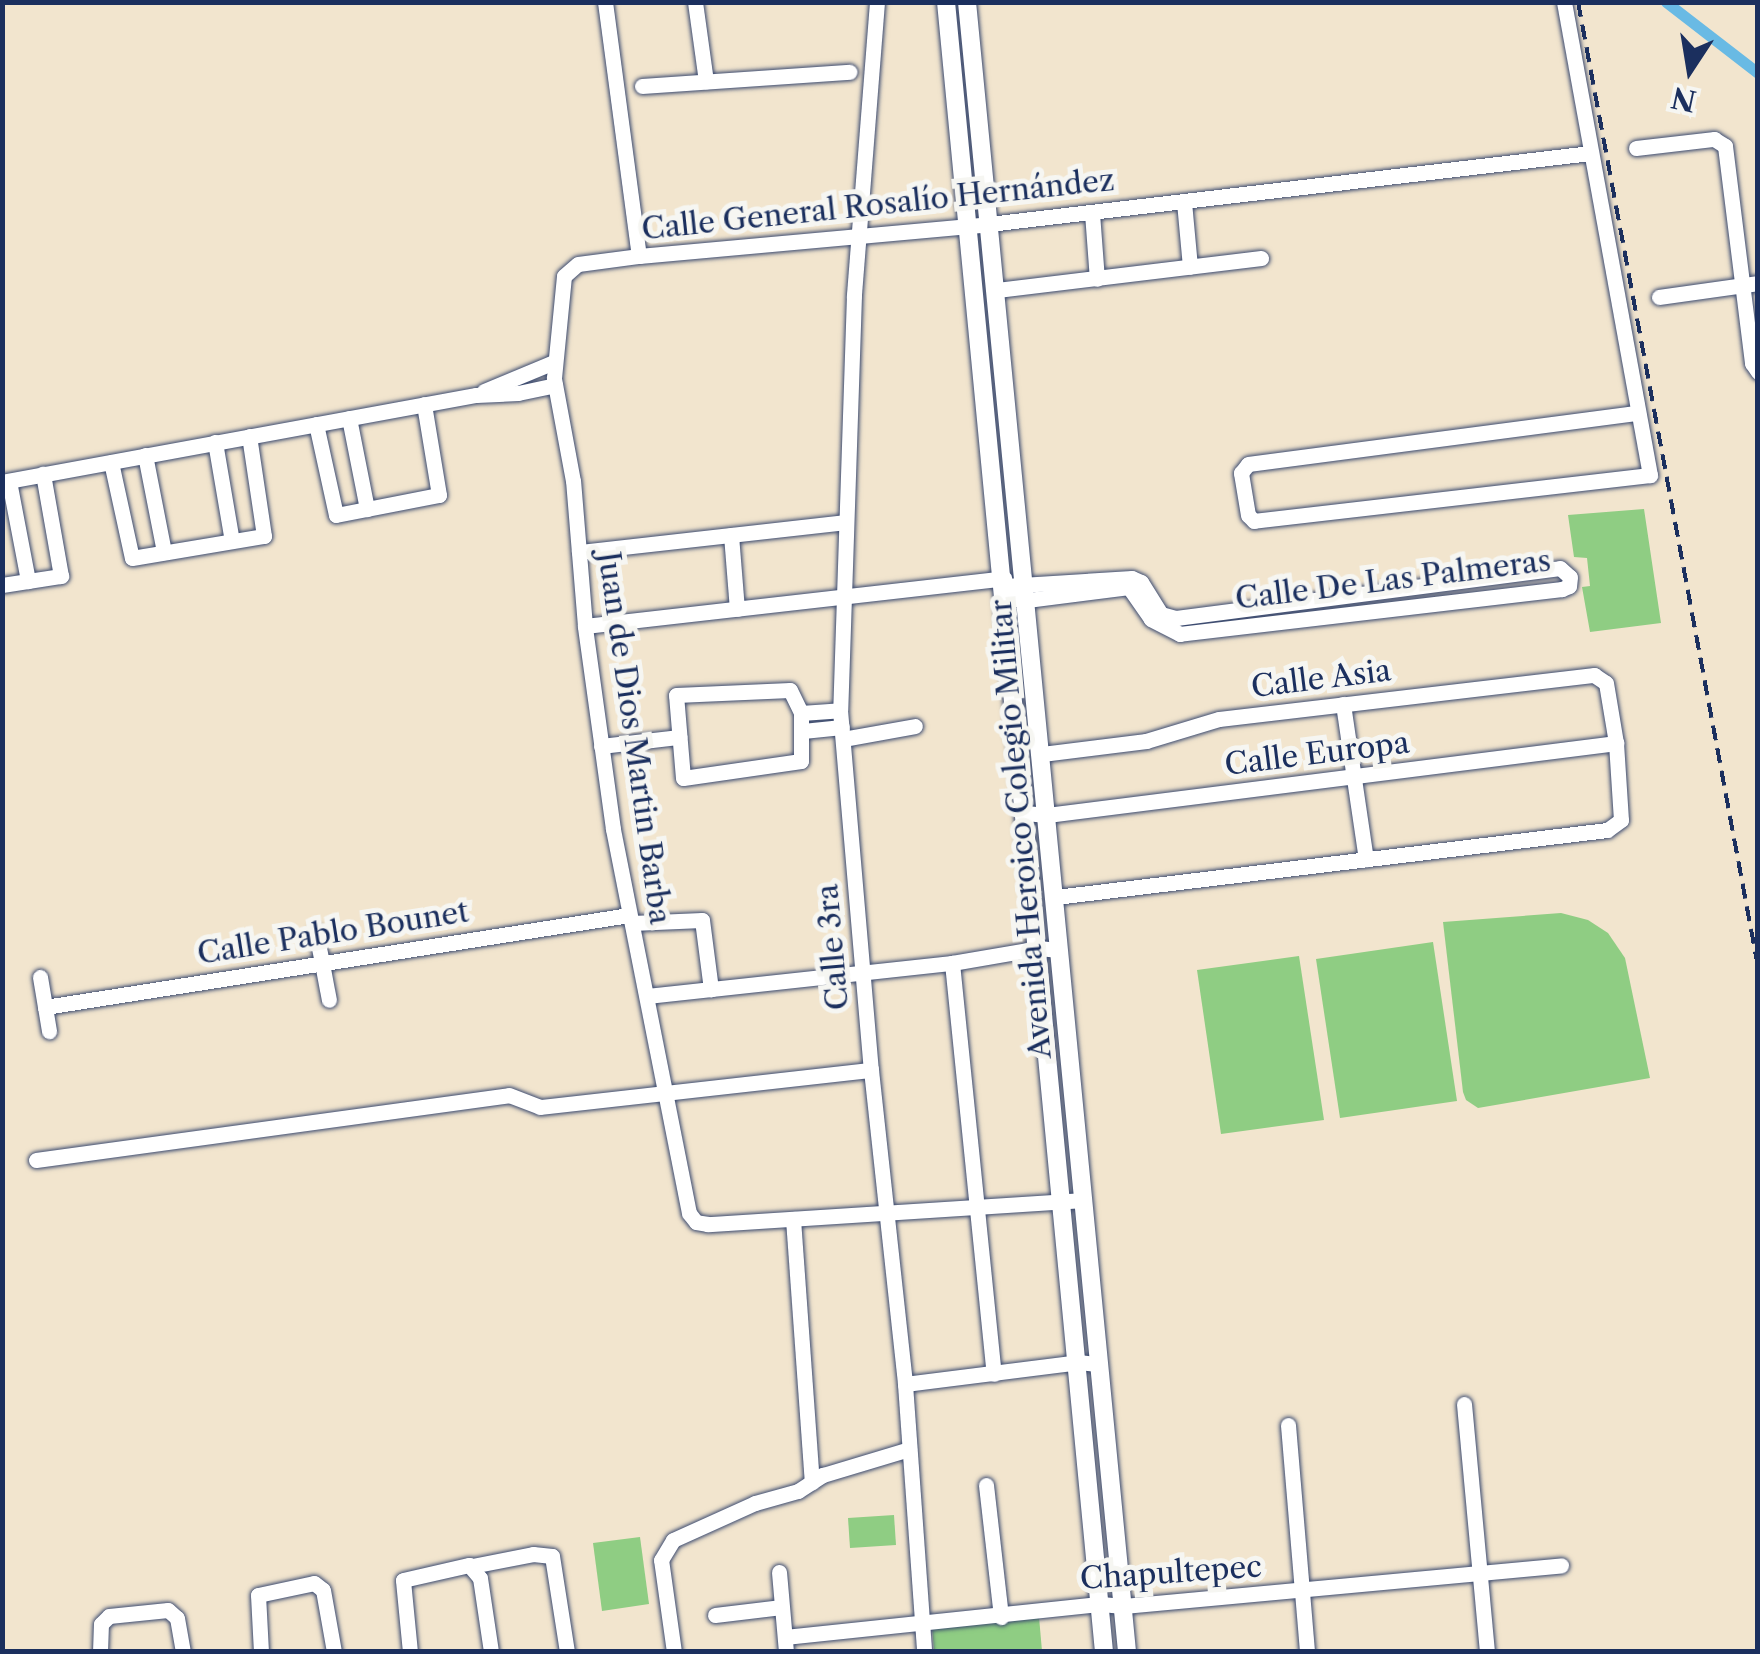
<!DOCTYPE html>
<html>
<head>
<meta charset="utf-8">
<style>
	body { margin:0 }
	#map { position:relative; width:1760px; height:1654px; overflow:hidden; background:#f2e5ce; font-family:"Libre Caslon Text",serif }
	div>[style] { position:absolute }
	.green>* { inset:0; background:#8fcd83 }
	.canal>* { height:11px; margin:-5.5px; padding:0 5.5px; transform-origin:5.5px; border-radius:5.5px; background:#69bae4 }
	.roads { filter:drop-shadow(0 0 2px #3b4a6f) drop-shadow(0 0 2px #3b4a6f) }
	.minor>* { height:15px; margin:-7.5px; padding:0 7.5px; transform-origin:7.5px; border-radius:7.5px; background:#fff }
	.major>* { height:18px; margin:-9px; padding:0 9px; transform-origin:9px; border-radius:9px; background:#fff }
	.rail>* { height:4px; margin-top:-2px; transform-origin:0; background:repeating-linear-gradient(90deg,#1b2f5e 0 15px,transparent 0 23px) }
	span { translate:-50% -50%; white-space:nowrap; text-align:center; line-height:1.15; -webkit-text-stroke:10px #f6f6f2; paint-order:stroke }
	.street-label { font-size:30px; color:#1b2f5e }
	.frame { position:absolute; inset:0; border:5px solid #1b2f5e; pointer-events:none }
	.north { position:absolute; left:1640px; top:20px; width:100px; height:100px; -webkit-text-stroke:8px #f6f6f2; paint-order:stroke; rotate:192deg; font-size:28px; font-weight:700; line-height:40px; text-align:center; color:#1b2f5e }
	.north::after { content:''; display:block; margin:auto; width:35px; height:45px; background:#1b2f5e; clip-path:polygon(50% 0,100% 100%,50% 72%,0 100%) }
</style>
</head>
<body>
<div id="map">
	<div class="green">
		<i style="clip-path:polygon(1644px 509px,1661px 623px,1590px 632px,1582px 587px,1590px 586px,1587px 558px,1574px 557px,1568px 515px)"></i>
		<i style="clip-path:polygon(1561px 913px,1588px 920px,1608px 933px,1625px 958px,1650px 1078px,1478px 1108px,1466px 1100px,1463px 1092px,1443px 922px)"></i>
		<i style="clip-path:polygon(1433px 942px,1457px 1101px,1340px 1118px,1316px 959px)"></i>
		<i style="clip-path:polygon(1299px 956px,1324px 1120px,1221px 1134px,1197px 970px)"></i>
		<i style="clip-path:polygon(894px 1515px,896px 1545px,850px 1548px,848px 1518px)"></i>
		<i style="clip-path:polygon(640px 1537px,649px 1604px,602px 1611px,593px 1543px)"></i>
		<i style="clip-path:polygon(1039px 1617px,1042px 1651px,934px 1651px,932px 1625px)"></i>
	</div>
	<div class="canal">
		<i style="left:1666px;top:2px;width:116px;rotate:37.7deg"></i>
	</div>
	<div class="roads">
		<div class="minor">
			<i style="left:605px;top:2px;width:256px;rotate:82.4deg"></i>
			<i style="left:695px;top:2px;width:80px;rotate:82.1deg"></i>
			<i style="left:877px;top:2px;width:294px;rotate:94.5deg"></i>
			<i style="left:854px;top:295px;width:415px;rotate:91.9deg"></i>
			<i style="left:840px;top:710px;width:361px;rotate:85.1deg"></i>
			<i style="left:871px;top:1070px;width:316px;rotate:83.8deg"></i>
			<i style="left:905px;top:1384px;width:269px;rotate:85.9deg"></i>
			<i style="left:1564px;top:2px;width:481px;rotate:79.7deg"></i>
			<i style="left:1650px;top:475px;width:399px;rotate:173.4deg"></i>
			<i style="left:1254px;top:521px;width:8px;rotate:-135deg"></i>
			<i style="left:1248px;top:515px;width:43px;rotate:-99.5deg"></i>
			<i style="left:1241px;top:473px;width:11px;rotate:-52deg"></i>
			<i style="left:1248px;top:464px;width:393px;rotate:-7.5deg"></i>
			<i style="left:642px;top:86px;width:208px;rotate:-3.9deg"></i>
			<i style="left:1636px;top:148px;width:79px;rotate:-6.6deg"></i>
			<i style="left:1714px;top:139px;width:13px;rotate:32deg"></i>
			<i style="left:1725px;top:146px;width:219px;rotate:82.9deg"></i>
			<i style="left:1752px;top:363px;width:11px;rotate:56deg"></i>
			<i style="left:1184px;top:202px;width:65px;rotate:84.7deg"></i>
			<i style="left:1092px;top:213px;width:66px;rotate:85.7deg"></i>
			<i style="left:997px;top:290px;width:266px;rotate:-6.9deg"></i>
			<i style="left:1659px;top:297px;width:100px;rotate:-8deg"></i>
			<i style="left:484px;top:391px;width:76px;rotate:-22.5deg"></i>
			<i style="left:349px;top:418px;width:93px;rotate:78.8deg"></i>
			<i style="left:316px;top:424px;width:93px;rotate:77.6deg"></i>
			<i style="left:336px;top:515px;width:105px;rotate:-11deg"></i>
			<i style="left:439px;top:495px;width:92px;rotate:-99.4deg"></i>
			<i style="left:215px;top:442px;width:100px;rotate:80.3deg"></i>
			<i style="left:145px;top:455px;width:99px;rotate:78.9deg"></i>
			<i style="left:111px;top:462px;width:98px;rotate:77.7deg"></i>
			<i style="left:132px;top:558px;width:134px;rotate:-9.5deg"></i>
			<i style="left:264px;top:536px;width:101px;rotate:-98.5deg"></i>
			<i style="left:9px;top:481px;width:102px;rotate:79.2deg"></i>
			<i style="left:2px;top:482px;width:482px;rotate:-10.4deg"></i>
			<i style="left:476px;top:395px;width:42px;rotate:-2.7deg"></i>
			<i style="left:518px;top:393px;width:38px;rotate:-12deg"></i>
			<i style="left:731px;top:535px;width:74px;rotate:85.4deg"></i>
			<i style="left:579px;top:552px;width:268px;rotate:-6.4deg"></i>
			<i style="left:2px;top:585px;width:60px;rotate:-8.7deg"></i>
			<i style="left:61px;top:576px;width:104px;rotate:-100deg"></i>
			<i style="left:1005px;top:586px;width:127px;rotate:-3.6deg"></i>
			<i style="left:1132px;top:578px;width:10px;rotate:24deg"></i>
			<i style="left:1141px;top:582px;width:38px;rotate:58deg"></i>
			<i style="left:1161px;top:614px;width:16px;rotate:15deg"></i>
			<i style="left:1176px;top:618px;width:387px;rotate:-7.4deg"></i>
			<i style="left:1560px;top:568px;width:13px;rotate:42deg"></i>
			<i style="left:1570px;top:577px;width:9px;rotate:96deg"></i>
			<i style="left:1569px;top:586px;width:8px;rotate:157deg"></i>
			<i style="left:1562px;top:589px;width:385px;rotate:173.3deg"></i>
			<i style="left:1180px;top:634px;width:33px;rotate:-153deg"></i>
			<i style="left:1151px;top:619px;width:39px;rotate:-125deg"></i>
			<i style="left:1129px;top:587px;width:103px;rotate:172.7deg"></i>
			<i style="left:1027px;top:600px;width:22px;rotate:-175deg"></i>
			<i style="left:585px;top:626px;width:422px;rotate:-6.5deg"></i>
			<i style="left:790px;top:690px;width:25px;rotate:64deg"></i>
			<i style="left:801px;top:713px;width:48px;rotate:90deg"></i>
			<i style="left:801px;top:761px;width:119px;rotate:171.8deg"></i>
			<i style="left:683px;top:778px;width:83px;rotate:-94.8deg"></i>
			<i style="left:676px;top:695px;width:114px;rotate:-2.5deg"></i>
			<i style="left:1343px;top:704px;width:157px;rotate:81.6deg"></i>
			<i style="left:801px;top:713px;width:39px;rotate:-4deg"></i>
			<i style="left:803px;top:731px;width:39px;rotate:-6deg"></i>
			<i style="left:843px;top:739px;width:73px;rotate:-10.2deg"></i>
			<i style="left:601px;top:746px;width:79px;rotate:-6.6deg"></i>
			<i style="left:1042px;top:754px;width:105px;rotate:-7.1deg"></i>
			<i style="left:1146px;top:741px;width:76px;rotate:-16.8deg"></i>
			<i style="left:1219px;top:719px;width:378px;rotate:-6.7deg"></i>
			<i style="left:1594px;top:675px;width:14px;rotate:34deg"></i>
			<i style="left:1606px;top:683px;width:61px;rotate:80.5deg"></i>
			<i style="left:1616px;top:743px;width:77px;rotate:86.3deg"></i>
			<i style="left:1621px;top:820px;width:17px;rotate:144deg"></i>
			<i style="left:1607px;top:830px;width:555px;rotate:173.07deg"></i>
			<i style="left:1025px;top:813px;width:22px;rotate:5deg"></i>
			<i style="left:1047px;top:815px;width:574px;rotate:-7.21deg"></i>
			<i style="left:632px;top:923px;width:70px;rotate:-2.5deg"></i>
			<i style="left:702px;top:920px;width:70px;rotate:82.6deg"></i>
			<i style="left:316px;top:932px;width:69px;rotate:79.2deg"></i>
			<i style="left:952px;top:963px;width:413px;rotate:84.2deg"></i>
			<i style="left:40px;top:977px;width:55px;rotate:80.5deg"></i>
			<i style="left:647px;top:996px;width:307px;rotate:-6.2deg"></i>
			<i style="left:952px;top:963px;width:88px;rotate:-9.8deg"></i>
			<i style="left:1039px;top:948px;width:20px;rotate:6deg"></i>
			<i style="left:45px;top:1007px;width:591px;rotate:-8.95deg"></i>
			<i style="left:36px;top:1160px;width:477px;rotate:-7.8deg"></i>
			<i style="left:509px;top:1095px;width:33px;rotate:21deg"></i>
			<i style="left:540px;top:1107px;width:333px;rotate:-6.4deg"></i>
			<i style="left:1084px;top:1200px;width:377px;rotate:176.3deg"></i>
			<i style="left:708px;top:1224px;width:12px;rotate:-171deg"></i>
			<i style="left:696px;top:1222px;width:11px;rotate:-128deg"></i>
			<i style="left:689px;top:1213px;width:391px;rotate:-101.2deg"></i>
			<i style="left:613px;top:829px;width:205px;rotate:-97.9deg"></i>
			<i style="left:585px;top:626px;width:145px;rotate:-94.7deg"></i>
			<i style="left:573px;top:481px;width:105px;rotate:-100.5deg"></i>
			<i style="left:554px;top:378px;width:102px;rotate:-84.4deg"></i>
			<i style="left:564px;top:276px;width:18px;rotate:-41deg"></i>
			<i style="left:578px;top:264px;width:62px;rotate:-7.5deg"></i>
			<i style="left:639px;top:256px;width:351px;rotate:-5.2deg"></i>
			<i style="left:989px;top:224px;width:606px;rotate:-6.73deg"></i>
			<i style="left:793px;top:1219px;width:264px;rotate:85.9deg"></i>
			<i style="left:905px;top:1384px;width:174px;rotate:-7.2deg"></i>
			<i style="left:1078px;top:1362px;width:20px;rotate:6deg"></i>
			<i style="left:1464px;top:1404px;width:249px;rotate:84.7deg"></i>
			<i style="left:1288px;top:1425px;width:228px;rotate:85.2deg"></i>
			<i style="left:986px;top:1485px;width:133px;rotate:83.5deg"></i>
			<i style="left:472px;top:1566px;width:62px;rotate:-11.1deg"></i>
			<i style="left:533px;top:1554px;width:19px;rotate:6deg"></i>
			<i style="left:552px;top:1556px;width:97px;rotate:81.1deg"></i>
			<i style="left:779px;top:1572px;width:80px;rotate:85deg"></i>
			<i style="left:715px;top:1615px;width:67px;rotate:-6.8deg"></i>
			<i style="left:785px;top:1637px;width:318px;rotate:-6deg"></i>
			<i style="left:1101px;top:1604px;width:22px;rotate:5deg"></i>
			<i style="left:1123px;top:1606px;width:440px;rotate:-5.3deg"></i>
			<i style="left:100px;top:1652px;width:28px;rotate:-88deg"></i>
			<i style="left:101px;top:1624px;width:11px;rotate:-45deg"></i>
			<i style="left:109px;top:1616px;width:59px;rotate:-5.8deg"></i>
			<i style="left:168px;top:1610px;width:12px;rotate:42deg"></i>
			<i style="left:177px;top:1618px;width:35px;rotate:80deg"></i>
			<i style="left:261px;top:1652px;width:57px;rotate:-93deg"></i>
			<i style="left:258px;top:1595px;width:57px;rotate:-12.1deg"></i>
			<i style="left:314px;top:1583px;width:11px;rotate:38deg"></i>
			<i style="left:323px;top:1590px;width:63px;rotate:79.9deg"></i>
			<i style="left:410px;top:1652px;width:72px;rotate:-95.6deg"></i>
			<i style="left:403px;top:1580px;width:68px;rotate:-12.8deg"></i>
			<i style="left:469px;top:1565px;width:17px;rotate:50deg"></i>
			<i style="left:480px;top:1578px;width:75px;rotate:81.5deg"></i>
			<i style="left:674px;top:1652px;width:93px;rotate:-98deg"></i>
			<i style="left:661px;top:1560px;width:23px;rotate:-59deg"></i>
			<i style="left:673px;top:1540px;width:90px;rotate:-24.3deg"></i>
			<i style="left:755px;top:1503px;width:45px;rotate:-15.6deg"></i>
			<i style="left:798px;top:1491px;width:30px;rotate:-33deg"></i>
			<i style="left:823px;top:1475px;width:90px;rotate:-16.8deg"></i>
		</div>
		<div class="major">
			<i style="left:946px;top:2px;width:1658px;rotate:84.53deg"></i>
			<i style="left:967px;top:2px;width:1658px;rotate:84.46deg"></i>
		</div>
	</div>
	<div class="rail">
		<i style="left:1578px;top:2px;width:982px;rotate:79.43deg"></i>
	</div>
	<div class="street-label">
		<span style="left:878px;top:205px;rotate:-6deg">Calle General Rosalío Hernández</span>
		<span style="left:1393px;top:580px;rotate:-7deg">Calle De Las Palmeras</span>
		<span style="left:1321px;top:679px;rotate:-7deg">Calle Asia</span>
		<span style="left:634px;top:738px;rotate:82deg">Juan de Dios Martin Barba</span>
		<span style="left:1317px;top:754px;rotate:-7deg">Calle Europa</span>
		<span style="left:1021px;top:829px;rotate:-95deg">Avenida Heroico Colegio Militar</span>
		<span style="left:333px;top:933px;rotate:-9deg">Calle Pablo Bounet</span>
		<span style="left:833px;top:947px;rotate:-95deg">Calle 3ra</span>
		<span style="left:1171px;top:1573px;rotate:-4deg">Chapultepec</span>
	</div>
	<div class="frame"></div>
	<div class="north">N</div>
</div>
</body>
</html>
